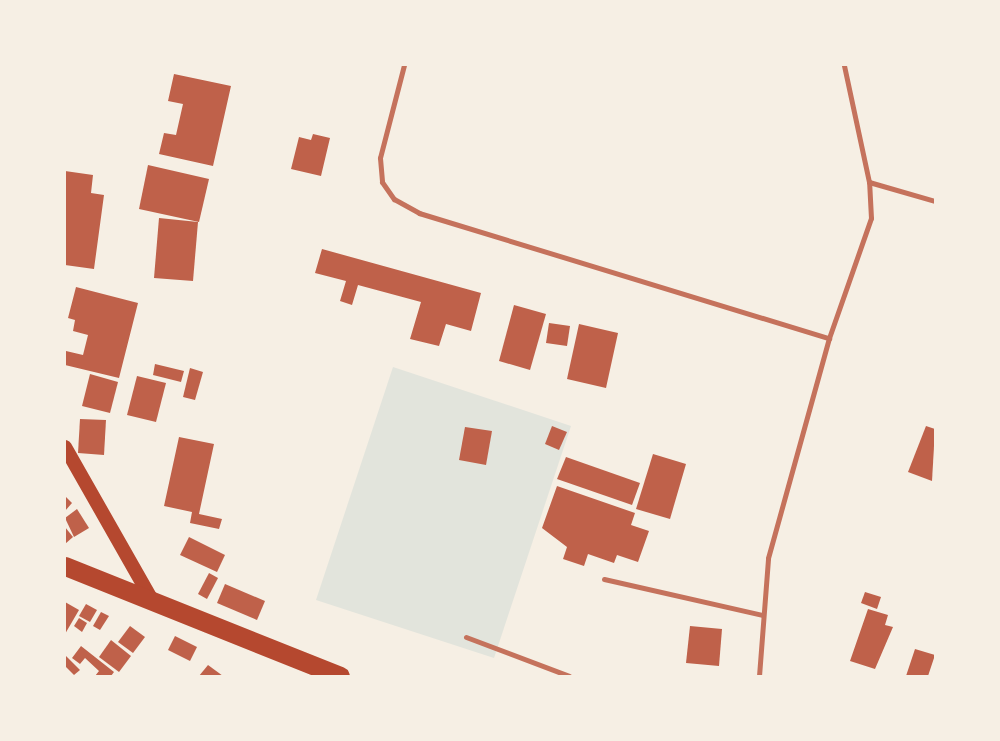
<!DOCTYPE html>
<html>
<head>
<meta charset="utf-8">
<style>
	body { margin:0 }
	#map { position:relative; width:1000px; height:741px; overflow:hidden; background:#f6efe4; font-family:Poppins,sans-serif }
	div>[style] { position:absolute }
	.green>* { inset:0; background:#e2e4dc }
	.building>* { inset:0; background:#bf614a }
	.service>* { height:5px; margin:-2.5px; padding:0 2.5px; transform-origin:2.5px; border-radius:2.5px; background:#c5725c }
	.secondary>* { height:14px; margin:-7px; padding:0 7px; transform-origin:7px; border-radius:7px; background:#b5482f }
	.trunk>* { height:19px; margin:-9.5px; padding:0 9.5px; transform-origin:9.5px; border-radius:9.5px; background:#b5482f }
	span { translate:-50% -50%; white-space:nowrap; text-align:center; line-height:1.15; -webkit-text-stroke:7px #f6efe4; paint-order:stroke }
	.frame { position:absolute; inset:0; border:66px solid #f6efe4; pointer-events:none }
</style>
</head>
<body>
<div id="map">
	<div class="green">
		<i style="clip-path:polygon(393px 367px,571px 426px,494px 658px,316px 600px)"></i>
	</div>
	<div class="building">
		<i style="clip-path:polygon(174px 74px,231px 86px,213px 166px,159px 154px,164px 133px,176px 135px,183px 104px,168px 101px)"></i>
		<i style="clip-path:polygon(313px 134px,330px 138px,321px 176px,291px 169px,299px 137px,311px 140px)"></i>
		<i style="clip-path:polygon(148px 165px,209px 179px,199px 222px,139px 209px)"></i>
		<i style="clip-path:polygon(65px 171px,93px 175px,91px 193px,104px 195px,94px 269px,65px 265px)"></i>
		<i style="clip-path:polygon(159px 218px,198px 222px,193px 281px,154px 278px)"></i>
		<i style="clip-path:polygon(322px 249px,481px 293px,471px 331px,446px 324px,439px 346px,410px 339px,421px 302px,358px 285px,352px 305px,340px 301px,346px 281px,315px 273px)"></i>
		<i style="clip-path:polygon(76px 287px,138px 303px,119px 378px,65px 365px,66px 351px,83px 355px,88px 335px,73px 331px,75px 320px,68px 318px)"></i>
		<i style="clip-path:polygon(514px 305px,546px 314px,530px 370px,499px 361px)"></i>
		<i style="clip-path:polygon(549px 323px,570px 326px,567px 346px,546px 343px)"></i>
		<i style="clip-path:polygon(579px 324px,618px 333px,606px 388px,567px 379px)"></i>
		<i style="clip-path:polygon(155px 364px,184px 371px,181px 382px,153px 375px)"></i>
		<i style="clip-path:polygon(190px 368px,203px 372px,195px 400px,183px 397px)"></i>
		<i style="clip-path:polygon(90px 374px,118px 382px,110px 413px,82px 406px)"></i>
		<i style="clip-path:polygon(137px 376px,166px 383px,156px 422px,127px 415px)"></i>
		<i style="clip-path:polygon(80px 419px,106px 420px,104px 455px,78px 453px)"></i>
		<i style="clip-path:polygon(552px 426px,567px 432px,559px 450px,545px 444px)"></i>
		<i style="clip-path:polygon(926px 426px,935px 429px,932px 481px,908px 472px)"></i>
		<i style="clip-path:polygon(465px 427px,492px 431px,486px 465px,459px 460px)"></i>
		<i style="clip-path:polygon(179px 437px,214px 444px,199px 514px,222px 519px,219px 529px,190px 523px,192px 512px,164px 506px)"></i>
		<i style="clip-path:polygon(653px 454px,686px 464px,670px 519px,636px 509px)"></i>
		<i style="clip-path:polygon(566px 457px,640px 483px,632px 505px,557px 479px)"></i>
		<i style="clip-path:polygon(557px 486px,635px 513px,631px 525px,649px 531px,638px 562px,617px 555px,614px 563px,588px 554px,584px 566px,563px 559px,567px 547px,542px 528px)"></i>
		<i style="clip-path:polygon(65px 496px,72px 503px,65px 511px)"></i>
		<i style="clip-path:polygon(77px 509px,89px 528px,74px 537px,65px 518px)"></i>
		<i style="clip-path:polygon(65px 527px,73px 537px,65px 544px)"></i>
		<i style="clip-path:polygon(189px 537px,225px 555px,217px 572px,180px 555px)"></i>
		<i style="clip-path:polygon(209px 573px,218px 578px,207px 599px,198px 594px)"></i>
		<i style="clip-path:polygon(225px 584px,265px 601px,257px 620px,217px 603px)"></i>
		<i style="clip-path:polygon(865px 592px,881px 597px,877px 609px,861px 603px)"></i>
		<i style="clip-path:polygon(65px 602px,79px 610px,65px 634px)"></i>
		<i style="clip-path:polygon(86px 604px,97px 610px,90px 622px,79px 616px)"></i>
		<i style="clip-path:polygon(868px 609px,888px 615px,885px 625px,893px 627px,875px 669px,850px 661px)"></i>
		<i style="clip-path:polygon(101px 612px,109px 616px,100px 630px,93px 626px)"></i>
		<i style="clip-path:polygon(79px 618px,87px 623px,82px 632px,74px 626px)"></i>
		<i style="clip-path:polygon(130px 626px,145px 637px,133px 653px,118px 642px)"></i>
		<i style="clip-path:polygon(690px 626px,722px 629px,719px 666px,686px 663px)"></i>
		<i style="clip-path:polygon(175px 636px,197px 647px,190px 661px,168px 650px)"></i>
		<i style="clip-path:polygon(111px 640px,131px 656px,119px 672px,99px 657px)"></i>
		<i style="clip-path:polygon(81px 646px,114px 672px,111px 676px,95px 676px,99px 671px,85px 658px,80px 664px,72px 658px)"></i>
		<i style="clip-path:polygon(915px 649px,935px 655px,928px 676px,906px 676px)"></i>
		<i style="clip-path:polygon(65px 655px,80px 670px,74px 675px,65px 666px)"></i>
		<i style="clip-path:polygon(208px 665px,223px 676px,199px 676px)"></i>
	</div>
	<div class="service">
		<i style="left:404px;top:65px;width:96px;rotate:104.5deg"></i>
		<i style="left:380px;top:158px;width:24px;rotate:85deg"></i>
		<i style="left:382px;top:182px;width:21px;rotate:55deg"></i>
		<i style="left:394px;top:199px;width:29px;rotate:29deg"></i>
		<i style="left:419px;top:213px;width:429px;rotate:17deg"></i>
		<i style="left:869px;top:182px;width:69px;rotate:16.1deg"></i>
		<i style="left:604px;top:579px;width:162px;rotate:12.8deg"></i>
		<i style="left:466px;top:637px;width:110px;rotate:20.7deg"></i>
		<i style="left:759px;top:676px;width:118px;rotate:-85.6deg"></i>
		<i style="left:768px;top:558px;width:228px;rotate:-74.5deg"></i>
		<i style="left:829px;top:338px;width:127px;rotate:-70.7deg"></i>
		<i style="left:871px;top:218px;width:36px;rotate:-93deg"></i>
		<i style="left:869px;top:182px;width:120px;rotate:-102.1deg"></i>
	</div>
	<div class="secondary">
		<i style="left:65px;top:447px;width:178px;rotate:60.4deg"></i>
	</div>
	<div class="trunk">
		<i style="left:65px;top:566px;width:296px;rotate:21.8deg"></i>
	</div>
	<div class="frame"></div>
</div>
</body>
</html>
